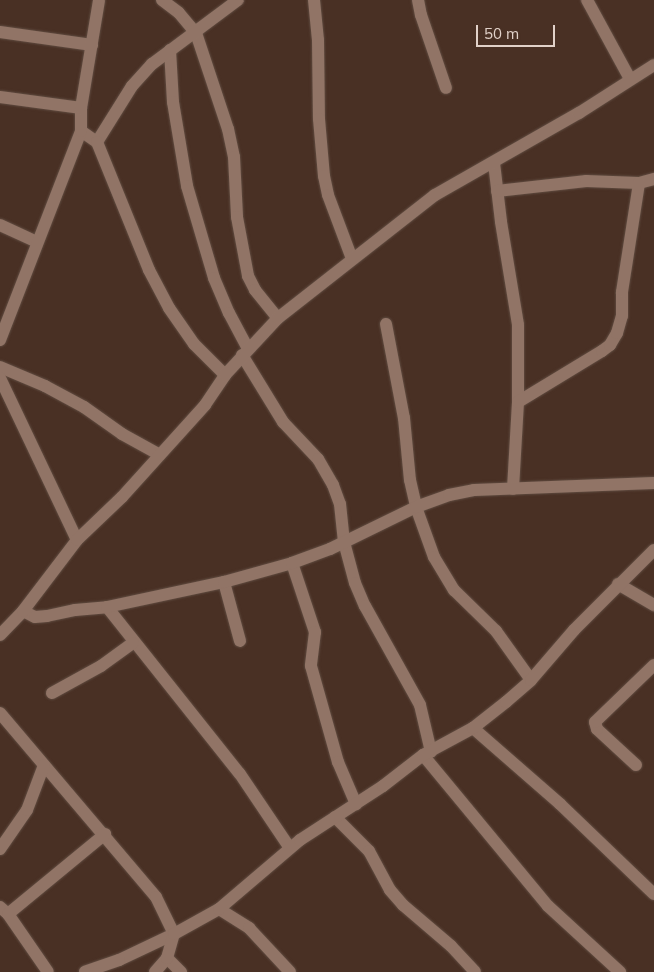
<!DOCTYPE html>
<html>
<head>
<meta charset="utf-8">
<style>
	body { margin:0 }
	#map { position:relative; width:654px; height:972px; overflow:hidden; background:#493024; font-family:Mulish,sans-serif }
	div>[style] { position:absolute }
	.roads { filter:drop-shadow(0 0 1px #604c41) drop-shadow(0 0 1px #604c41) }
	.street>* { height:12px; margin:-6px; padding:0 6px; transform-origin:6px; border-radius:6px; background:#917466 }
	span { translate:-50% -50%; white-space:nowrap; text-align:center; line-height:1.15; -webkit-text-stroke:4px #493024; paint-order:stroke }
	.scale { position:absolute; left:476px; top:25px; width:79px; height:22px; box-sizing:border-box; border:2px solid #e1d1c9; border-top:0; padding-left:6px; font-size:15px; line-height:18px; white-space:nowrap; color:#e1d1c9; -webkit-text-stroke:4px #493024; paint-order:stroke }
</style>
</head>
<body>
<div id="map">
	<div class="roads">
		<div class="street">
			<i style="left:162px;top:0;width:21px;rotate:37deg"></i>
			<i style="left:179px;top:13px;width:26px;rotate:50deg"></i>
			<i style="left:196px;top:33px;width:101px;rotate:71.6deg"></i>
			<i style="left:228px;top:129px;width:29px;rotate:78deg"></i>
			<i style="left:234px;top:157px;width:60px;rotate:87.1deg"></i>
			<i style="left:237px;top:217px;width:60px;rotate:79.4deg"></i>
			<i style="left:248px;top:276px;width:16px;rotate:63deg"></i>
			<i style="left:255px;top:290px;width:36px;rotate:51deg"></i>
			<i style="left:314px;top:0;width:40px;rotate:84.3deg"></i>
			<i style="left:318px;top:40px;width:79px;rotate:89.3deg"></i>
			<i style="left:319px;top:119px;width:57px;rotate:85deg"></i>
			<i style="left:324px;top:176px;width:19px;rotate:78deg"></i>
			<i style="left:328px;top:195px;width:68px;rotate:69.4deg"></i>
			<i style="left:418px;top:0;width:15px;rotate:79deg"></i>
			<i style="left:421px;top:15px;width:77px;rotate:71.1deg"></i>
			<i style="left:587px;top:0;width:90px;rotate:61.4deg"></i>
			<i style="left:0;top:32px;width:93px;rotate:8deg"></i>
			<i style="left:170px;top:50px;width:52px;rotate:86.7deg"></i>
			<i style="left:173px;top:102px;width:85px;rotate:80.5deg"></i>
			<i style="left:187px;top:186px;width:96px;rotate:73.6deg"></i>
			<i style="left:214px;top:278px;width:38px;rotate:67deg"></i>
			<i style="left:229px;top:313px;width:40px;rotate:62deg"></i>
			<i style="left:0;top:97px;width:82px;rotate:7.7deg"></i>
			<i style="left:81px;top:131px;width:19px;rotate:35deg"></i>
			<i style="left:97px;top:142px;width:66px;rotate:-58deg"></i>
			<i style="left:132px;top:86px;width:30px;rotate:-48deg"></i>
			<i style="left:152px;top:64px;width:107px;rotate:-36.7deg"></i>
			<i style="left:97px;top:142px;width:138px;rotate:67.9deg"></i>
			<i style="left:149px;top:270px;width:43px;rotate:62.2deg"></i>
			<i style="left:169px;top:308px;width:44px;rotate:55.2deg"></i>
			<i style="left:194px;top:344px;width:44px;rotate:45deg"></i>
			<i style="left:494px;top:163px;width:59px;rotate:83.2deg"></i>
			<i style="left:501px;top:222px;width:104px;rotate:80.6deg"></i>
			<i style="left:518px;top:325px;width:77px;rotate:90deg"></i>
			<i style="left:518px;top:402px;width:87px;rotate:93.3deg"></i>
			<i style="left:497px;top:191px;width:90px;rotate:-6.4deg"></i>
			<i style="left:586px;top:181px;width:53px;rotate:2.2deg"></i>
			<i style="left:639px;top:183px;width:16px;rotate:-15deg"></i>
			<i style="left:0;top:225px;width:41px;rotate:24.7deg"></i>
			<i style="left:386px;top:324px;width:96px;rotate:79.2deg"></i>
			<i style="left:404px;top:418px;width:62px;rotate:84.5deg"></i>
			<i style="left:410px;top:480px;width:28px;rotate:77deg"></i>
			<i style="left:416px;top:507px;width:53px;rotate:70.2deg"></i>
			<i style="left:434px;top:557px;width:39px;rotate:59deg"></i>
			<i style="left:454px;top:590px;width:59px;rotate:44.3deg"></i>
			<i style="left:496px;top:631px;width:60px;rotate:54.5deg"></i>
			<i style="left:0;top:340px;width:224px;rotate:-68.8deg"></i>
			<i style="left:81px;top:131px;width:23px;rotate:-90deg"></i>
			<i style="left:81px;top:108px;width:109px;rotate:-80.5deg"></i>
			<i style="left:242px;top:355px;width:79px;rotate:58.5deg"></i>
			<i style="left:283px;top:422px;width:51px;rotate:46.6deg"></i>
			<i style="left:318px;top:459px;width:30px;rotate:60deg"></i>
			<i style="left:333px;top:485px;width:20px;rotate:70deg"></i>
			<i style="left:340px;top:504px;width:38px;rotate:84deg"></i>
			<i style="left:344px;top:542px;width:42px;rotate:75deg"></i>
			<i style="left:355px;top:583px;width:25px;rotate:67deg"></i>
			<i style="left:365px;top:606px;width:113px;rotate:60.9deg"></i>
			<i style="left:420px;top:705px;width:48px;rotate:76.8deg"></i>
			<i style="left:0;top:367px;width:49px;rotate:22.9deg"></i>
			<i style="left:45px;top:386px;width:44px;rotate:28.3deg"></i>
			<i style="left:84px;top:407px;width:47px;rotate:35.4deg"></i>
			<i style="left:122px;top:434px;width:43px;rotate:28.9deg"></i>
			<i style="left:0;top:378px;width:179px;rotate:64.6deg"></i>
			<i style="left:518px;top:402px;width:98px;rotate:-31.3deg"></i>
			<i style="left:602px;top:351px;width:10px;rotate:-37deg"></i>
			<i style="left:610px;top:345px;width:14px;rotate:-60deg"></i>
			<i style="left:617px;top:333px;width:18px;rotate:-74deg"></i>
			<i style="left:622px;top:316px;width:24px;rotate:-90deg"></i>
			<i style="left:622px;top:292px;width:110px;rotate:-81.1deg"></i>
			<i style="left:292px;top:563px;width:73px;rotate:71.6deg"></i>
			<i style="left:315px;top:632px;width:34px;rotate:97deg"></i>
			<i style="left:311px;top:666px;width:100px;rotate:74.3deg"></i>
			<i style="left:338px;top:762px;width:46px;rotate:66.8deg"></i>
			<i style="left:224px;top:582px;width:61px;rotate:74.8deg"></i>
			<i style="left:618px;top:584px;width:42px;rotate:30.3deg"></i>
			<i style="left:107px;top:607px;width:213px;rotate:51.5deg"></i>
			<i style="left:240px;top:774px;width:89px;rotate:56deg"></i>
			<i style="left:23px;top:611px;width:13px;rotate:27deg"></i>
			<i style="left:35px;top:617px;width:12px;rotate:-5deg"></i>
			<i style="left:47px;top:616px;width:29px;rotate:-12deg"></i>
			<i style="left:75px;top:610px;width:32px;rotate:-5deg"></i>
			<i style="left:107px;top:607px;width:120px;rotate:-12.1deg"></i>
			<i style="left:224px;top:582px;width:71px;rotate:-15.6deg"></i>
			<i style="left:292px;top:563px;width:40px;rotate:-20.2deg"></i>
			<i style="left:330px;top:549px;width:96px;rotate:-26deg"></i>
			<i style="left:416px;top:507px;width:35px;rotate:-20deg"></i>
			<i style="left:449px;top:495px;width:25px;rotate:-11deg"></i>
			<i style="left:474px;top:490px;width:180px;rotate:-2.2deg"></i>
			<i style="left:0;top:635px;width:33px;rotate:-46deg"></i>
			<i style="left:23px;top:611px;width:89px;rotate:-52.7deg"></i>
			<i style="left:77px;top:540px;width:62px;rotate:-43.7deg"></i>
			<i style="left:122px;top:497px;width:124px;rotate:-47.9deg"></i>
			<i style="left:205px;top:405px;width:36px;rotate:-56deg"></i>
			<i style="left:225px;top:375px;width:78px;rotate:-47.1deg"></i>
			<i style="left:278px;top:318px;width:199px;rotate:-38.1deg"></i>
			<i style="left:435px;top:195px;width:166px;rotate:-29.7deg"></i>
			<i style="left:579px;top:113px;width:89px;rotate:-32.6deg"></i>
			<i style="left:52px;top:693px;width:56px;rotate:-28.9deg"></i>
			<i style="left:101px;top:666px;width:39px;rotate:-36deg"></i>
			<i style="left:0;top:713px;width:241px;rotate:49.7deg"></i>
			<i style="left:156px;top:897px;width:41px;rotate:64.1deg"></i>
			<i style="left:174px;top:934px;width:61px;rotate:154.7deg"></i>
			<i style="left:119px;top:960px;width:36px;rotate:161deg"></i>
			<i style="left:473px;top:728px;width:116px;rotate:41.1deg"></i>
			<i style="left:560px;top:804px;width:130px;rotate:43.8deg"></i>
			<i style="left:423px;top:755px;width:196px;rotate:50.4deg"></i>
			<i style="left:548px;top:906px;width:98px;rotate:42.5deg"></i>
			<i style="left:636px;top:765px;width:53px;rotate:-137.3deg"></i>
			<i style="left:597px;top:729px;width:7px;rotate:-106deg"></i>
			<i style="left:595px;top:722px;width:82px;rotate:-44deg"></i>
			<i style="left:335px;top:817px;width:48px;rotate:45deg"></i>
			<i style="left:369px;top:851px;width:44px;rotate:61.7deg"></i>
			<i style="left:390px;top:890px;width:20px;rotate:49deg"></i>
			<i style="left:403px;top:905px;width:63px;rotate:40.5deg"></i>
			<i style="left:451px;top:946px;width:35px;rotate:47deg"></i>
			<i style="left:0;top:849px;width:47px;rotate:-55.3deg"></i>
			<i style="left:27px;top:810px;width:48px;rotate:-69.3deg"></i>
			<i style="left:0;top:907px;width:11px;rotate:41deg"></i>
			<i style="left:8px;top:914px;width:70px;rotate:55.4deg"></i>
			<i style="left:219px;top:909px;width:36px;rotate:32deg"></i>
			<i style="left:249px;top:928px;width:60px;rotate:47deg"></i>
			<i style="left:8px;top:914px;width:126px;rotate:-39.5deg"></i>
			<i style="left:167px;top:958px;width:20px;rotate:45deg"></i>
			<i style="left:155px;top:972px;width:18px;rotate:-49deg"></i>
			<i style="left:167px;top:958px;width:25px;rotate:-74deg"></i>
			<i style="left:174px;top:934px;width:51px;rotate:-29.1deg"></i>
			<i style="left:219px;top:909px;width:106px;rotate:-40.4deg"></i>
			<i style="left:300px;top:840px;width:99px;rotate:-33deg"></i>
			<i style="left:383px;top:786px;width:51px;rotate:-37.8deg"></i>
			<i style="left:423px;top:755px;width:57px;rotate:-28.4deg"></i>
			<i style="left:473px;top:728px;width:42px;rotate:-38.2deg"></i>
			<i style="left:506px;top:702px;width:33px;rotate:-41deg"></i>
			<i style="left:531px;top:680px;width:66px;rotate:-49.3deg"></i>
			<i style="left:574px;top:630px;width:113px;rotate:-45deg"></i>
		</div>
	</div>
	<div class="scale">50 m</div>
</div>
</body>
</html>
